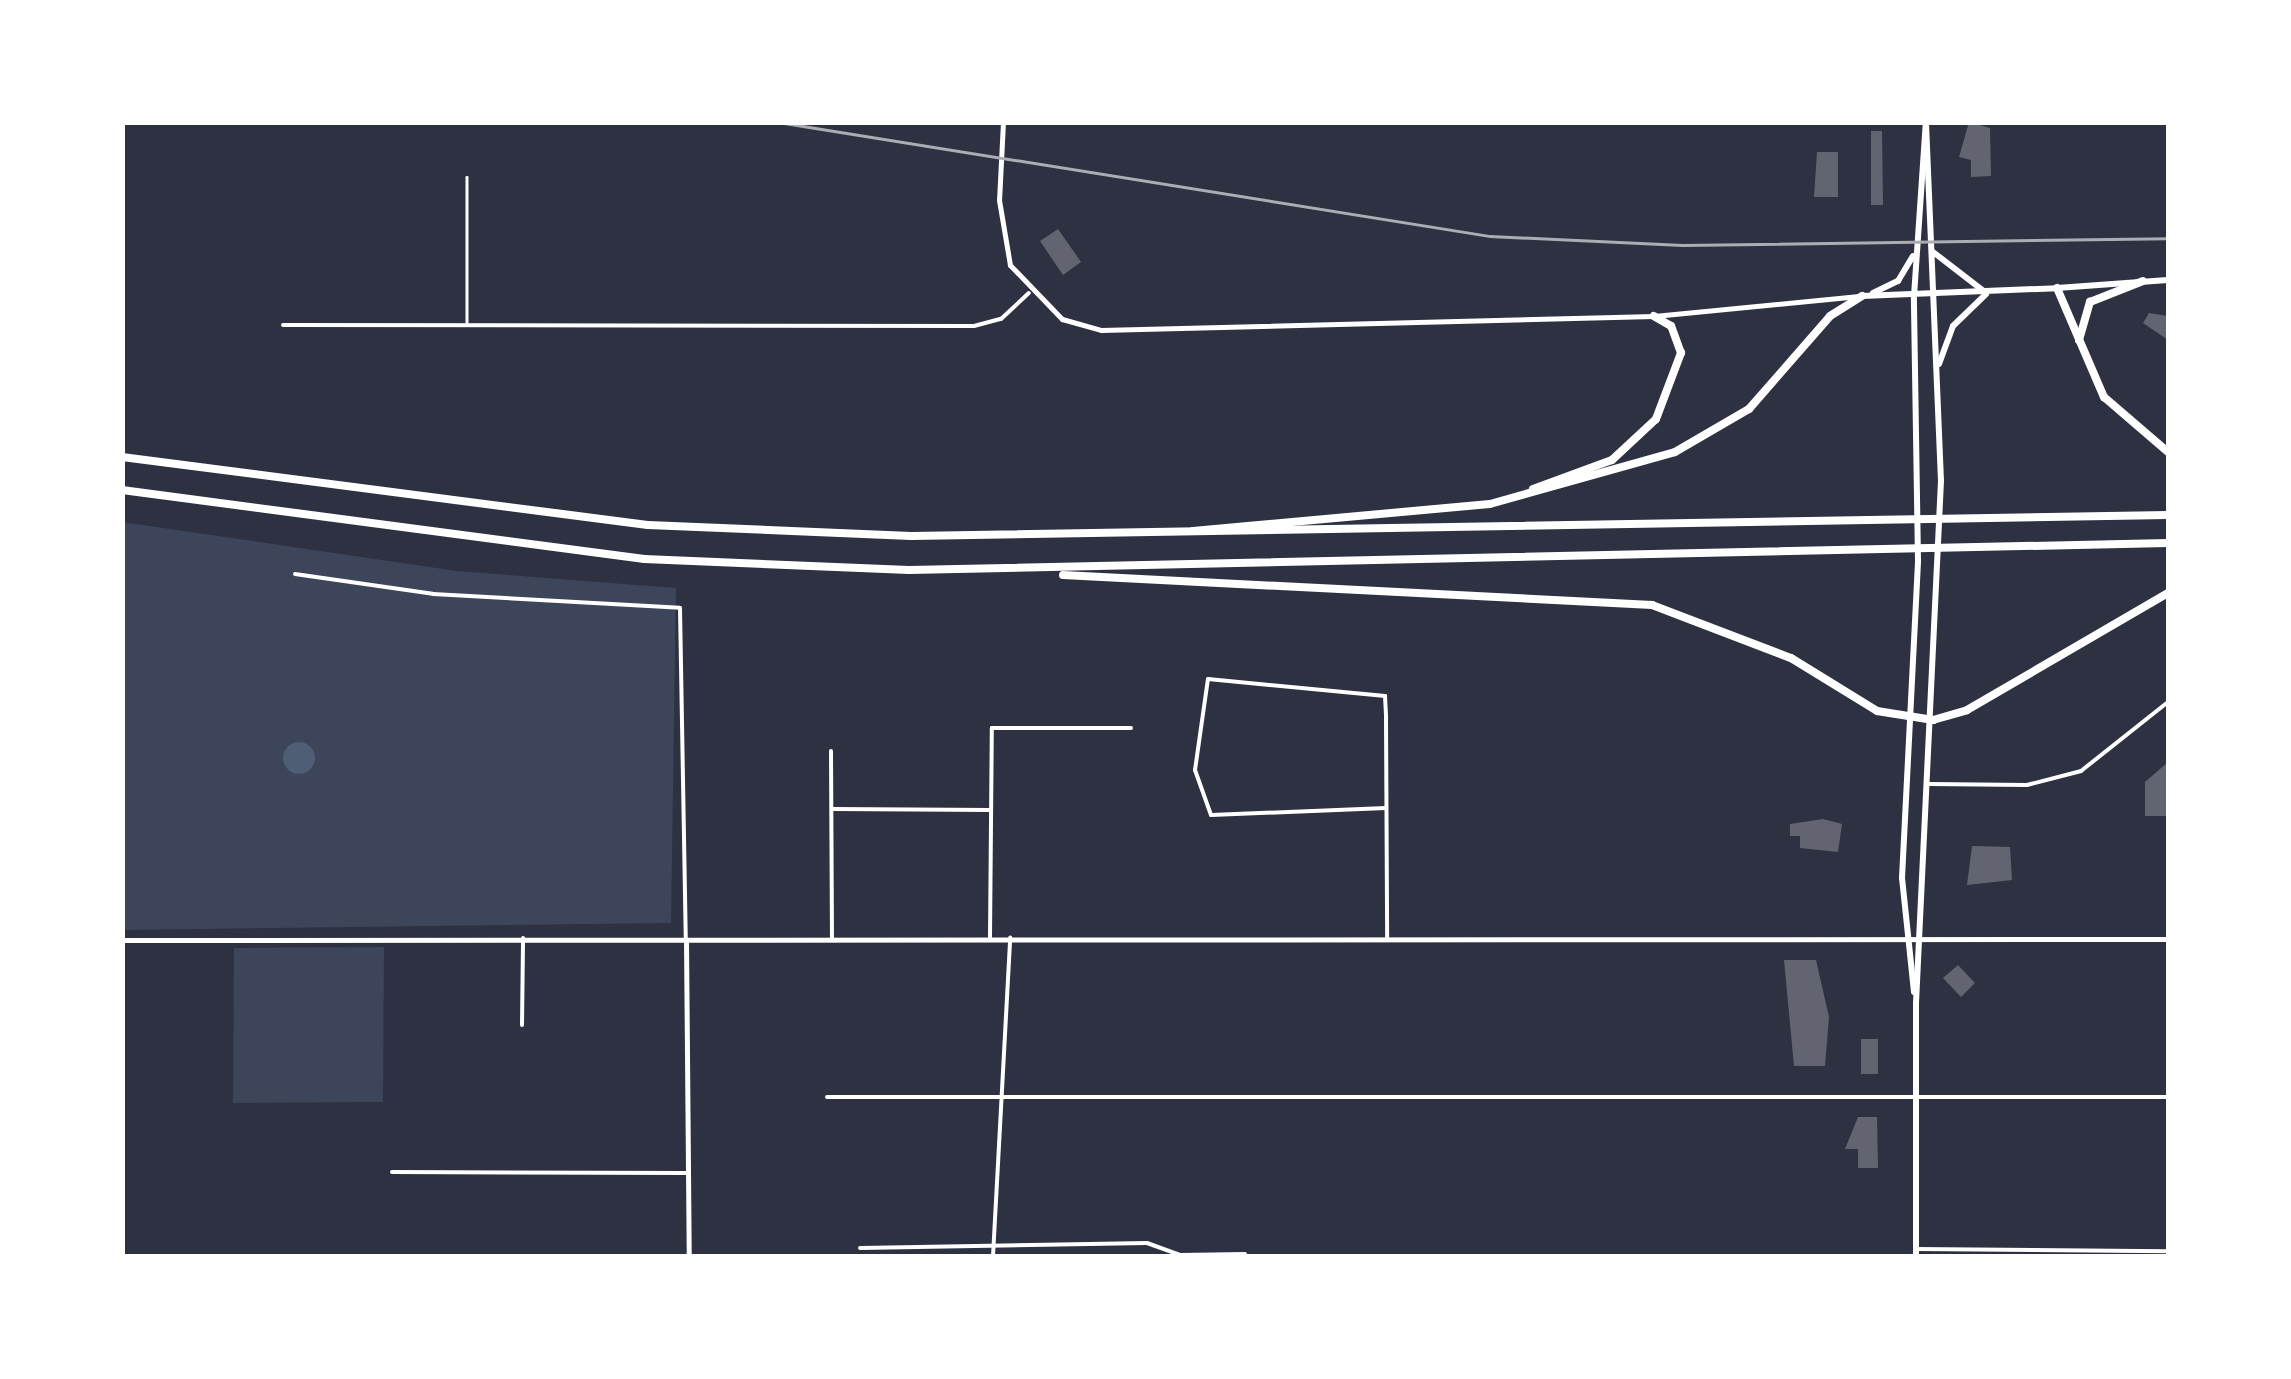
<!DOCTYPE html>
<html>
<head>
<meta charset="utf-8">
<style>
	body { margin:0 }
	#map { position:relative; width:2291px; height:1379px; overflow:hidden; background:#2d3142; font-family:Barlow,sans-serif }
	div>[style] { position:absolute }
	.green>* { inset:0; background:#3c4559 }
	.water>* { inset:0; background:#4f5d75 }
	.round { border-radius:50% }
	.building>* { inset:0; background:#626471 }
	.service>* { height:2.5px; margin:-1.25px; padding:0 1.25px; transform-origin:1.25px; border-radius:1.25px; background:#fff }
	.minor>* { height:4px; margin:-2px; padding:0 2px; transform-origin:2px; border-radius:2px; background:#fff }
	.tertiary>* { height:5px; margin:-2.5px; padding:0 2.5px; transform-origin:2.5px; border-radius:2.5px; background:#fff }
	.secondary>* { height:6px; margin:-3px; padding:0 3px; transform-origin:3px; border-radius:3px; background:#fff }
	.primary>* { height:6px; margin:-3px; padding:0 3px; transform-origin:3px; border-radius:3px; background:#fff }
	.motorway>* { height:8px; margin:-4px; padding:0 4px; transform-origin:4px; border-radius:4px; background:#fff }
	.rail>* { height:2.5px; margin:-1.25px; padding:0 1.25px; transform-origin:1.25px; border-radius:1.25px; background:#abadb3 }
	span { translate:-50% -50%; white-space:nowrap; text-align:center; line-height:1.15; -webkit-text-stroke:9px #fff; paint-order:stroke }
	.frame { position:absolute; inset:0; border:125px solid #fff; pointer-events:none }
</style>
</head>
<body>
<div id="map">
	<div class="green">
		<i style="clip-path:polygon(122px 522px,457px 571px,676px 588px,671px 923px,123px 930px)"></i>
		<i style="clip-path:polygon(384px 947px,383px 1102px,233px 1103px,234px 948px)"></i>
	</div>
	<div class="water">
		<i class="round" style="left:283px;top:742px;width:32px;height:32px"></i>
	</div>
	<div class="building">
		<i style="clip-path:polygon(1969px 122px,1990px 128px,1991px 176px,1971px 177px,1971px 160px,1959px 157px)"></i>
		<i style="clip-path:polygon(1871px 131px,1882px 131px,1883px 205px,1871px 205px)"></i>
		<i style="clip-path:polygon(1817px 152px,1838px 152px,1838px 197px,1814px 197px)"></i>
		<i style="clip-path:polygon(1058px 229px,1081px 262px,1063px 275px,1040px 241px)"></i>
		<i style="clip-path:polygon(2149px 313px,2168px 316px,2168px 340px,2143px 323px)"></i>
		<i style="clip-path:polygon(2168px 762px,2168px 816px,2145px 816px,2145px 782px)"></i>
		<i style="clip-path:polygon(1823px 819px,1842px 824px,1838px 852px,1800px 848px,1800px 836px,1790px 836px,1790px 824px)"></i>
		<i style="clip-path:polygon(1972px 846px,2010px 847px,2012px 880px,1967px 885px)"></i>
		<i style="clip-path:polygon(1784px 960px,1816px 960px,1829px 1017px,1825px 1066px,1794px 1066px)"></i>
		<i style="clip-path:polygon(1958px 965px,1975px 983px,1961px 997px,1943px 978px)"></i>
		<i style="clip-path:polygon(1861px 1039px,1878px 1039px,1878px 1074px,1861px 1074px)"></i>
		<i style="clip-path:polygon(1858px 1117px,1877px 1117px,1878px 1168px,1858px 1168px,1858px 1149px,1845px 1149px)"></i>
	</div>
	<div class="service">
		<i style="left:467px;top:177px;width:147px;rotate:90deg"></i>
	</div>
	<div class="minor">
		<i style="left:283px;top:325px;width:691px;rotate:0.08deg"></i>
		<i style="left:974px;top:326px;width:28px;rotate:-15deg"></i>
		<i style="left:1001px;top:319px;width:38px;rotate:-43deg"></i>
		<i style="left:295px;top:574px;width:139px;rotate:8.2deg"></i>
		<i style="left:433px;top:594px;width:247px;rotate:3.2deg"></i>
		<i style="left:680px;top:608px;width:330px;rotate:89deg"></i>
		<i style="left:831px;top:751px;width:187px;rotate:89.7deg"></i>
		<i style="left:1929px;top:784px;width:98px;rotate:0.6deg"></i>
		<i style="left:2027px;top:785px;width:56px;rotate:-14.5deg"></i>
		<i style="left:2081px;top:771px;width:111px;rotate:-38.4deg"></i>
		<i style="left:1386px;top:808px;width:175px;rotate:177.7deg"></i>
		<i style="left:1211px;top:815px;width:48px;rotate:-109.6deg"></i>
		<i style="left:1195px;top:770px;width:92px;rotate:-81.9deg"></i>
		<i style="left:1208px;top:679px;width:178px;rotate:5.5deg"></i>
		<i style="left:1385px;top:696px;width:22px;rotate:87deg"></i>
		<i style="left:1386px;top:718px;width:220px;rotate:89.7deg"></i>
		<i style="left:832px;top:809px;width:159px;rotate:0.4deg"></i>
		<i style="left:990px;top:937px;width:209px;rotate:-89.5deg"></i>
		<i style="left:992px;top:728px;width:139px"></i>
		<i style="left:522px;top:1025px;width:87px;rotate:-89.3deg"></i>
		<i style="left:827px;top:1097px;width:1341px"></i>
		<i style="left:392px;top:1172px;width:295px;rotate:0.2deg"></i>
		<i style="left:860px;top:1248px;width:287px;rotate:-1deg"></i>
		<i style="left:1147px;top:1243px;width:35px;rotate:20deg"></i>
		<i style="left:1180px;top:1255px;width:65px;rotate:-0.9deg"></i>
		<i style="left:1916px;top:1249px;width:252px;rotate:0.5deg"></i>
		<i style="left:993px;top:1256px;width:319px;rotate:-86.9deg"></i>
	</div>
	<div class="tertiary">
		<i style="left:1003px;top:122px;width:78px;rotate:92.9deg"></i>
		<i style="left:999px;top:200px;width:66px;rotate:80.4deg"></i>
		<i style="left:1010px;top:265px;width:75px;rotate:46.1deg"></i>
		<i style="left:1062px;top:319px;width:41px;rotate:15.8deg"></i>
		<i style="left:1101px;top:330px;width:553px;rotate:-1.45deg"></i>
		<i style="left:1654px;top:316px;width:206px;rotate:-5.6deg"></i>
		<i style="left:122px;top:940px;width:2046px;rotate:-0.03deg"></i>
		<i style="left:686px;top:940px;width:316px;rotate:89.5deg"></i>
	</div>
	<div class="secondary">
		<i style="left:2057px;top:288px;width:111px;rotate:-4.1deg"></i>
	</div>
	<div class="primary">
		<i style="left:1933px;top:252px;width:67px;rotate:37.7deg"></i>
		<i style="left:1873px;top:293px;width:28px;rotate:-26deg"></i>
		<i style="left:1898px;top:281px;width:29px;rotate:-59deg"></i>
		<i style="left:1862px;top:296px;width:195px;rotate:-2.3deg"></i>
		<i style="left:1939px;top:364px;width:40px;rotate:-69.8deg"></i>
		<i style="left:1953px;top:326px;width:46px;rotate:-44.1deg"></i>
		<i style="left:1914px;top:992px;width:115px;rotate:-96deg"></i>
		<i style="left:1902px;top:878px;width:317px;rotate:-87.1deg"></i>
		<i style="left:1918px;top:561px;width:265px;rotate:-90.9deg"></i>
		<i style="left:1914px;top:296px;width:174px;rotate:-86.1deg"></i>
		<i style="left:1916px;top:1256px;width:253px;rotate:-90deg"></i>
		<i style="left:1916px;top:1003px;width:523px;rotate:-87.26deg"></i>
		<i style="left:1941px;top:481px;width:358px;rotate:-92.4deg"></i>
	</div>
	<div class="motorway">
		<i style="left:2057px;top:288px;width:119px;rotate:66.7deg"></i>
		<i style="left:2104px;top:397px;width:84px;rotate:40.7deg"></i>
		<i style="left:2079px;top:340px;width:40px;rotate:-74deg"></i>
		<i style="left:2090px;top:302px;width:57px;rotate:-21.6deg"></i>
		<i style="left:122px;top:457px;width:530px;rotate:7.37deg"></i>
		<i style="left:648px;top:525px;width:263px;rotate:2.4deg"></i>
		<i style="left:911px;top:536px;width:1257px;rotate:-0.96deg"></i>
		<i style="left:1533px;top:489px;width:84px;rotate:-20.2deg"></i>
		<i style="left:1612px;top:460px;width:60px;rotate:-43deg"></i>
		<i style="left:1656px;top:419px;width:71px;rotate:-69.3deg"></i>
		<i style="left:1681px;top:353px;width:29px;rotate:-110deg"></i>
		<i style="left:1671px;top:326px;width:20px;rotate:-150deg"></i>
		<i style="left:122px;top:490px;width:527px;rotate:7.53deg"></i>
		<i style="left:644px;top:559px;width:265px;rotate:2.4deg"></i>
		<i style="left:909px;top:570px;width:1259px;rotate:-1.23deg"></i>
		<i style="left:1193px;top:531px;width:298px;rotate:-5.2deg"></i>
		<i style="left:1490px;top:504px;width:192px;rotate:-15.7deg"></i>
		<i style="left:1675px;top:452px;width:86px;rotate:-30.2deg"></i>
		<i style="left:1749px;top:409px;width:123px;rotate:-48.9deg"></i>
		<i style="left:1830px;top:316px;width:38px;rotate:-32deg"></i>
		<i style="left:1063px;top:575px;width:590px;rotate:2.92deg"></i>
		<i style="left:1652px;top:605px;width:149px;rotate:20.9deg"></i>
		<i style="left:1791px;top:658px;width:101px;rotate:31.6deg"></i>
		<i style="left:1877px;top:711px;width:57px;rotate:9.1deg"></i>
		<i style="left:1933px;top:720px;width:35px;rotate:-16deg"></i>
		<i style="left:1967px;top:710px;width:233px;rotate:-30.2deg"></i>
	</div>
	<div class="rail">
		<i style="left:778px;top:122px;width:721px;rotate:9.1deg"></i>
		<i style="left:1490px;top:236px;width:192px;rotate:2.7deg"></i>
		<i style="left:1682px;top:245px;width:486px;rotate:-0.8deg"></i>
	</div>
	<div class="frame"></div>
</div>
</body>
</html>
